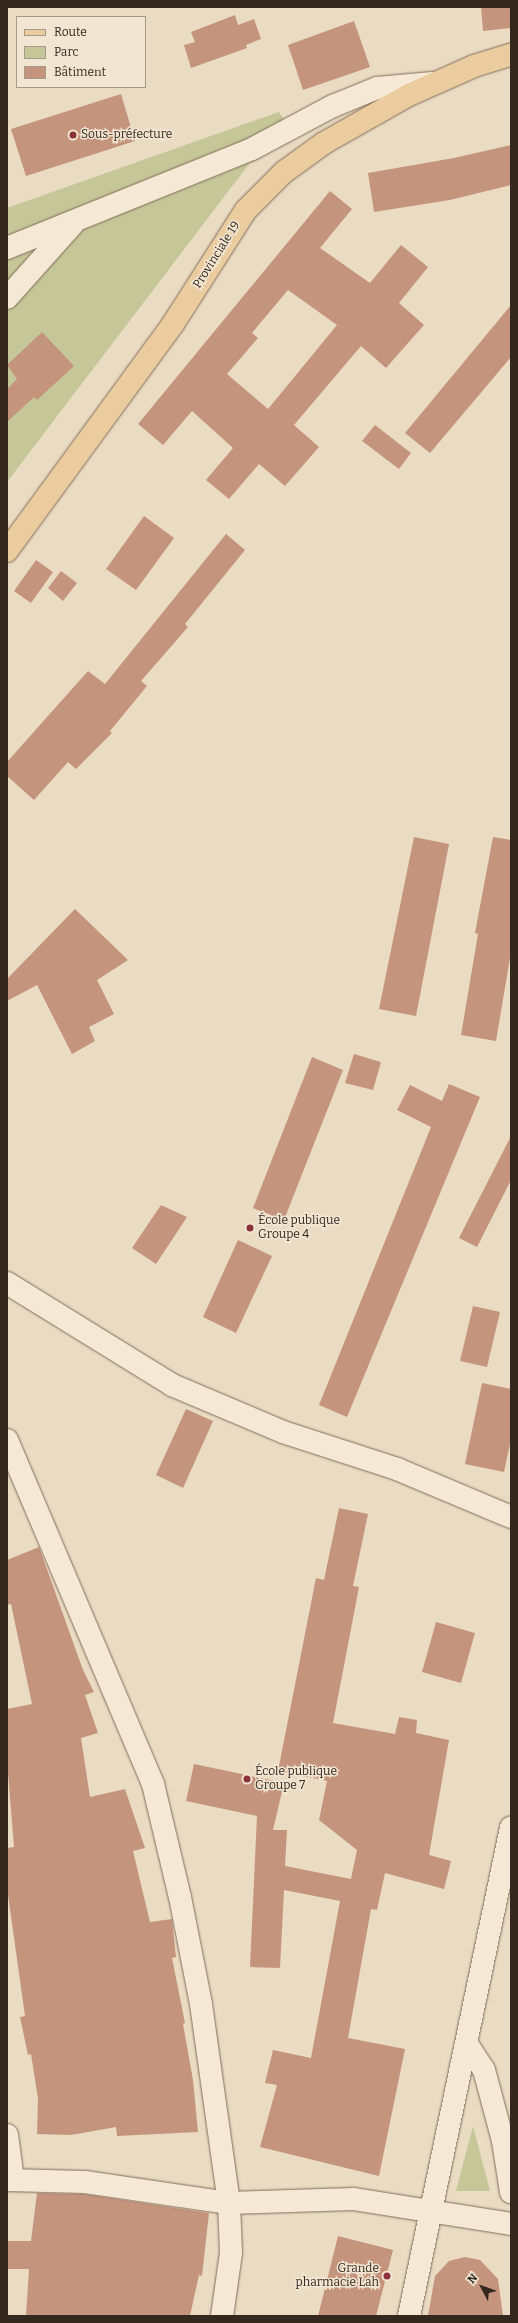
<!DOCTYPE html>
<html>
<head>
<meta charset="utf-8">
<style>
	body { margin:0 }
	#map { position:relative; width:518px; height:2323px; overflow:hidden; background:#eadbc3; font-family:Bitter,serif }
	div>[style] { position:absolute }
	.green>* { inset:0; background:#c5c798 }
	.building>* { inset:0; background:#c5947c }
	.roads { filter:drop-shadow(0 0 1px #826d5b) drop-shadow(0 0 1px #826d5b) }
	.minor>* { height:22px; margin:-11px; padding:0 11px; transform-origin:11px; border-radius:11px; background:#f5e9d5 }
	.major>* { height:22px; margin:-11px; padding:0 11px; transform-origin:11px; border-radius:11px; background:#eacc9e }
	.dots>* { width:11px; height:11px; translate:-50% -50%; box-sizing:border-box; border:2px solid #f2e6d2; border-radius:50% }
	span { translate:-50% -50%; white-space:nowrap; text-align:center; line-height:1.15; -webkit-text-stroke:3px #f2e6d2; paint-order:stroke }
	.poi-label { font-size:12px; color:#33271e }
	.left { translate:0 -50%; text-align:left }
	.right { translate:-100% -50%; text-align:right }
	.street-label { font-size:12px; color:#33271e }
	.frame { position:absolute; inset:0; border:8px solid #33271e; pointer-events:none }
	.legend { position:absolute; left:16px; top:16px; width:130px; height:72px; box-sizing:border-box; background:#f2e6d2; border:1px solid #a69a8a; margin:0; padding:5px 7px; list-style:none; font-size:12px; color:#33271e }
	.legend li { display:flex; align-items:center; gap:8px; height:20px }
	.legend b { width:20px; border:1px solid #a69a8a }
	.north { position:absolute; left:462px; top:2267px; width:40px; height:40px; -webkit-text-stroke:3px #f2e6d2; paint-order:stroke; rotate:311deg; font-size:11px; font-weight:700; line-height:16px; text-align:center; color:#33271e }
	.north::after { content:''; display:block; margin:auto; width:14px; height:18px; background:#33271e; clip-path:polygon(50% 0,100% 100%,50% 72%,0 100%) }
</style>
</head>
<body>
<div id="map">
	<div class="green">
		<i style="clip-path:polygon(279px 112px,296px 138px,249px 164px,7px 482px,7px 208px)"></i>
		<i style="clip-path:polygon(473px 2126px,490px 2191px,456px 2191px)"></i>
	</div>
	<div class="building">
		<i style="clip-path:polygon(481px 7px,511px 7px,511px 28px,483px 31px)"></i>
		<i style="clip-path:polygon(235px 15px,238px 25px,254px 19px,261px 39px,246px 45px,247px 48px,191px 68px,184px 45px,195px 42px,191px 32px)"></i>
		<i style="clip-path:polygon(354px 21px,370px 67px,303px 90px,288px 45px)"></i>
		<i style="clip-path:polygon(121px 94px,135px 141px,26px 176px,11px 129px)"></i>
		<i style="clip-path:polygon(511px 145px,511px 185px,450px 200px,374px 212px,368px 173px,454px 158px)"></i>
		<i style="clip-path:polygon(evenodd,330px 191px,352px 209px,320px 248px,370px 283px,401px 245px,428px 267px,399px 303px,424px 325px,386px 368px,361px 346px,294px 425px,319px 447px,285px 486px,259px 464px,229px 499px,206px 480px,233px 448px,192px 411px,163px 445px,138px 424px,330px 191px,288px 290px,337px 325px,268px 409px,227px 374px,258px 338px,252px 333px,288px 290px)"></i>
		<i style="clip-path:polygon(511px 305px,511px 357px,430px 453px,405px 433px)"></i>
		<i style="clip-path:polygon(42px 332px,74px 366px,37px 400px,34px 397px,7px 422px,7px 389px,17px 379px,7px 365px)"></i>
		<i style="clip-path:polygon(375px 425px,411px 453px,399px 469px,362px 441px)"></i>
		<i style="clip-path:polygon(144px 516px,174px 538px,136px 590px,106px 569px)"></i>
		<i style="clip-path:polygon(226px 534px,245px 550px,185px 624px,188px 627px,141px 681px,147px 686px,110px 731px,112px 733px,76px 769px,68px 762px,34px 800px,7px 776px,7px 762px,88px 671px,105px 684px)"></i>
		<i style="clip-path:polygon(36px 560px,53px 572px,31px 603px,14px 591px)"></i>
		<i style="clip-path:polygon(61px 571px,77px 583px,63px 601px,48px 588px)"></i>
		<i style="clip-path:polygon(414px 837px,449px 844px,416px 1016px,379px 1009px)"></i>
		<i style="clip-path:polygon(493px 837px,511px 840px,511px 952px,496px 1041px,461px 1035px,478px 934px,475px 933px)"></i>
		<i style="clip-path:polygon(75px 909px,128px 960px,97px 980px,114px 1014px,89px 1027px,95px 1041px,72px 1054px,37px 985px,7px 1001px,7px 979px)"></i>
		<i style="clip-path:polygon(354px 1054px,381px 1062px,373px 1090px,345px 1083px)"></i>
		<i style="clip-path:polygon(312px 1057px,343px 1070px,284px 1220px,253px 1208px)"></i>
		<i style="clip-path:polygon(449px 1084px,480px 1097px,347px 1417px,319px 1405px,431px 1127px,397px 1110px,410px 1085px,442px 1101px)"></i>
		<i style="clip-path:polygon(511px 1136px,511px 1180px,477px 1247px,459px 1238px)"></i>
		<i style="clip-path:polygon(161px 1205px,187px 1217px,156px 1264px,132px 1248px)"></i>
		<i style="clip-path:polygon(238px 1240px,272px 1256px,236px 1333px,203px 1317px)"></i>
		<i style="clip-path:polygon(473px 1306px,500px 1312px,487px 1367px,460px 1361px)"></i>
		<i style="clip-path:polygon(482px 1383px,511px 1389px,511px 1439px,504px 1472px,465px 1464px)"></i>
		<i style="clip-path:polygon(186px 1409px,213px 1421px,183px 1488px,156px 1475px)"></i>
		<i style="clip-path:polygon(339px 1508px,368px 1514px,353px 1586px,359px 1587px,333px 1723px,395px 1734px,399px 1717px,417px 1720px,416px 1733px,449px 1740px,429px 1855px,451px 1861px,444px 1889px,385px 1873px,377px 1910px,371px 1909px,348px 2038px,405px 2049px,379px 2176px,260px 2147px,277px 2085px,265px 2083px,273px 2050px,311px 2058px,340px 1901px,284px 1890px,280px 1968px,250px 1967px,257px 1816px,186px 1801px,194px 1764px,284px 1783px,273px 1830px,287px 1830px,285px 1866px,351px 1879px,357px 1850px,319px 1820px,327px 1781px,278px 1771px,316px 1578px,324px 1580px)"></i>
		<i style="clip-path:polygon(39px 1547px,83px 1670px,94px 1692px,85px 1695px,98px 1733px,81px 1738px,90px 1797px,125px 1789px,145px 1848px,133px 1851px,150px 1922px,172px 1919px,176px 1957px,172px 1958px,185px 2023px,183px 2024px,193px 2080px,198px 2132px,117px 2136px,116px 2127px,71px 2135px,37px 2134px,38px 2099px,31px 2054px,28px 2055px,20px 2017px,25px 2016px,7px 1888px,7px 1848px,14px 1847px,7px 1761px,7px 1709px,32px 1704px,11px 1604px,7px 1605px,7px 1560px)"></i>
		<i style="clip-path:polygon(436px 1622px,475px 1633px,461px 1683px,422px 1672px)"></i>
		<i style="clip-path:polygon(37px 2193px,84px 2194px,209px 2213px,202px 2276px,199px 2275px,190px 2316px,26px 2316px,29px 2269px,7px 2269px,7px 2241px,31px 2241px)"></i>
		<i style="clip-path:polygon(338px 2236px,393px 2250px,376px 2316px,318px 2316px)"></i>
		<i style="clip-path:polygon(465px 2257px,480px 2260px,498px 2279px,503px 2316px,428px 2316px,435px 2276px,449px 2261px)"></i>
	</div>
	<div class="roads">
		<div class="minor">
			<i style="left:7px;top:248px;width:264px;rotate:-22deg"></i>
			<i style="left:252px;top:149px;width:92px;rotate:-28deg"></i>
			<i style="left:333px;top:106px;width:48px;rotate:-22.2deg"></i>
			<i style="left:377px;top:88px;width:56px;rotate:-5.1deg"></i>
			<i style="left:7px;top:298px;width:99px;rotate:-48.3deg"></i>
			<i style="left:7px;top:1283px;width:194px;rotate:31.7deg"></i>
			<i style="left:172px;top:1385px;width:121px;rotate:22.9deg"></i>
			<i style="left:283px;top:1432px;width:120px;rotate:18deg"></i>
			<i style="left:397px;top:1469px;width:124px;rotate:22.8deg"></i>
			<i style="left:7px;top:1440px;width:374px;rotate:67deg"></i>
			<i style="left:153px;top:1784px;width:116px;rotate:76.6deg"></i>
			<i style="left:180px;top:1897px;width:109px;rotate:78.9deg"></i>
			<i style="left:201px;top:2004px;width:201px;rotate:82deg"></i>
			<i style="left:229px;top:2203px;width:50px;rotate:87.7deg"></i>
			<i style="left:231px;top:2253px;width:64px;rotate:98.1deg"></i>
			<i style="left:467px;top:2044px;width:31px;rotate:57deg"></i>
			<i style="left:484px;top:2070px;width:73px;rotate:75deg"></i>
			<i style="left:503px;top:2141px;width:52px;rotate:81.1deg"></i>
			<i style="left:7px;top:2135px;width:45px;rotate:82.4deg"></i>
			<i style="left:7px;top:2180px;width:78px;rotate:1.5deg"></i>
			<i style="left:85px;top:2182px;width:146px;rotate:8.3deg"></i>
			<i style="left:229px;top:2203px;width:125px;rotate:-1.8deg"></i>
			<i style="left:354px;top:2199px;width:159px;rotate:9deg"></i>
			<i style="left:409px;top:2316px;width:499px;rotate:-78.2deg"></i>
		</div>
		<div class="major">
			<i style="left:7px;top:551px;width:281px;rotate:-53.8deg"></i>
			<i style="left:173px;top:324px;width:135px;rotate:-57.4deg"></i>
			<i style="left:246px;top:210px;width:54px;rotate:-45deg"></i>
			<i style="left:284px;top:172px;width:49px;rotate:-35.9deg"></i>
			<i style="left:324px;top:143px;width:98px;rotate:-29.5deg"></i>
			<i style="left:409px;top:95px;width:71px;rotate:-24deg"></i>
			<i style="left:474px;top:66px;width:39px;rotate:-17deg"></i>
		</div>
	</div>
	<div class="dots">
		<i style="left:73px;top:135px;background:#8c3139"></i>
		<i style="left:250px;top:1228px;background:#8c3139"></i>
		<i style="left:247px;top:1779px;background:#8c3139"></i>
		<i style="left:387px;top:2276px;background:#8c3139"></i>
	</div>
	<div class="poi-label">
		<span class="left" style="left:81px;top:135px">Sous-préfecture</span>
		<span class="left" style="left:258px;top:1228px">École publique<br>Groupe 4</span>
		<span class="left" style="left:255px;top:1779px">École publique<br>Groupe 7</span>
		<span class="right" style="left:379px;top:2276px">Grande<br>pharmacie Lah</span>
	</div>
	<div class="street-label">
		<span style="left:217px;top:255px;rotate:-58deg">Provinciale 19</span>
	</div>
	<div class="frame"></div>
	<ul class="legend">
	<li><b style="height:5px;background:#eacc9e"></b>Route</li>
	<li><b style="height:11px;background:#c5c798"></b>Parc</li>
	<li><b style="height:11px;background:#c5947c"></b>Bâtiment</li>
	</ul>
	<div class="north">N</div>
</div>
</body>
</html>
